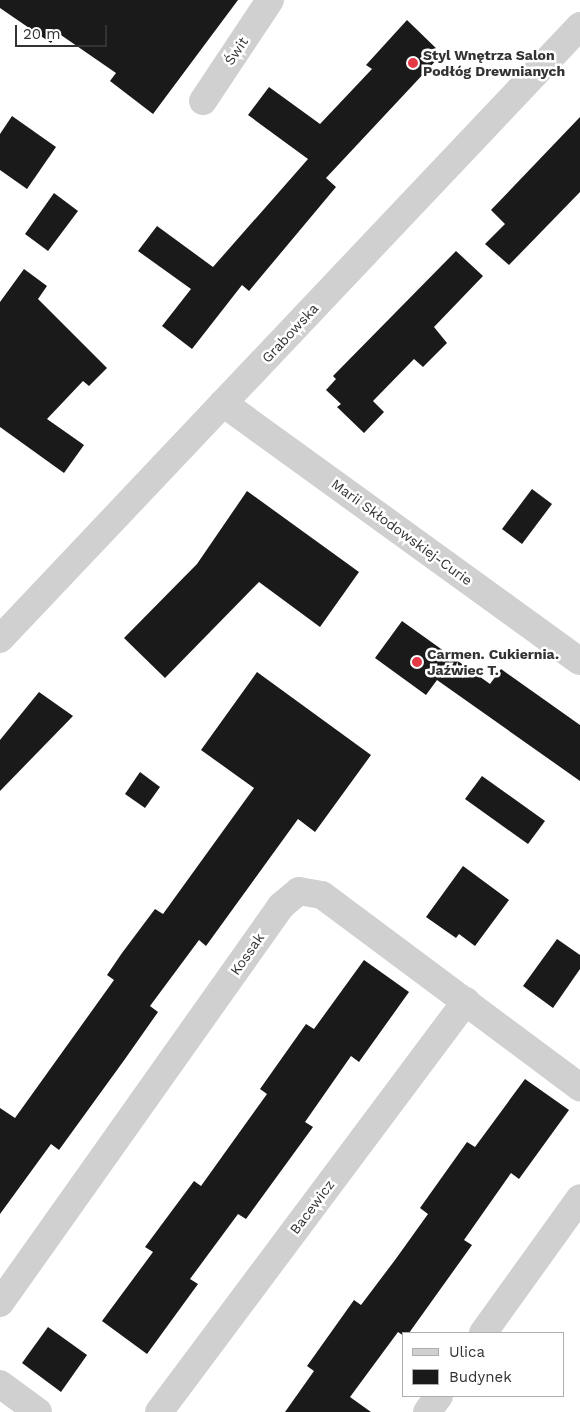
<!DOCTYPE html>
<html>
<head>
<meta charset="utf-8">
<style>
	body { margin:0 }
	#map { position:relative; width:580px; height:1412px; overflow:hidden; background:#fff; font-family:"Work Sans",sans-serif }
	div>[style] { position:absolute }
	.building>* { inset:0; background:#1a1a1a }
	.minor>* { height:28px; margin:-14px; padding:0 14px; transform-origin:14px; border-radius:14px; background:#d0d0d0 }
	.dots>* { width:14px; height:14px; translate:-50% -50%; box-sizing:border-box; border:2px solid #fff; border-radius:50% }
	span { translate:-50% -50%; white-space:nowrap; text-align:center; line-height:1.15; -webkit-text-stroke:5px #fff; paint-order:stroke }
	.street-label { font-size:14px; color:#333 }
	.poi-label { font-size:14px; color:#333; font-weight:700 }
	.left { translate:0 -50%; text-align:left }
	.legend { position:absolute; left:402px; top:1332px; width:162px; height:65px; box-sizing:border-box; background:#fff; border:1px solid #adadad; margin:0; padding:6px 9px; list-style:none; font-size:15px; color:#333 }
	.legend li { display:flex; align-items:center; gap:10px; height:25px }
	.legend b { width:25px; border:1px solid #adadad }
	.scale { position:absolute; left:15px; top:25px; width:92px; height:22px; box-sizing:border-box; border:2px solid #333; border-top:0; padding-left:6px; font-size:15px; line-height:18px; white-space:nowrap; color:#333; -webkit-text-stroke:4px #fff; paint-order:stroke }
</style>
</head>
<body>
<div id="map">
	<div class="building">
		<i style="clip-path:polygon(0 0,238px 0,153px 114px,110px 81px,116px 73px,58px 33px,51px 43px,0 8px)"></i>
		<i style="clip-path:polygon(407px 20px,442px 54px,326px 178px,336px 187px,249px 291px,242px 285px,192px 349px,162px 326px,191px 289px,138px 251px,157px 226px,213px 267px,308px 159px,248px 115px,269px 87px,320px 124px,372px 69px,366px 65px)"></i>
		<i style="clip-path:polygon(12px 116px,56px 147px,27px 189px,0 170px,0 134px)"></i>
		<i style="clip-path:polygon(580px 117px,580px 192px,509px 265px,485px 244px,505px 224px,491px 210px)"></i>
		<i style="clip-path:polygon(54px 193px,78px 211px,48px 251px,25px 234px)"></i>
		<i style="clip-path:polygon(456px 251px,483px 276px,434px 327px,447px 343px,423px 367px,414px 359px,373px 401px,384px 412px,364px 433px,337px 407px,341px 404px,326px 390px,336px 379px,333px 376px)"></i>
		<i style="clip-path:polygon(24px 269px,47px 286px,38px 299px,107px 368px,89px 386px,83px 381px,47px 419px,84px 445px,64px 473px,0 427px,0 302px)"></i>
		<i style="clip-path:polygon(532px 489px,552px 504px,522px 544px,502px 529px)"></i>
		<i style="clip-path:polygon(247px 491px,359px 572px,320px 627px,259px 582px,165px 678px,124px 638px,197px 564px)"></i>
		<i style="clip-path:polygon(402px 621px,490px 684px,501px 669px,580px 725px,580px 781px,437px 680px,426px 695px,375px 658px)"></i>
		<i style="clip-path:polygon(257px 672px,371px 755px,315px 832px,298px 819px,206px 946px,199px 940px,150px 1006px,158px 1012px,125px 1059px,59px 1150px,51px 1144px,0 1214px,0 1108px,15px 1118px,114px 980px,107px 975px,122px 953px,155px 909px,163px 914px,254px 788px,201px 750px)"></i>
		<i style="clip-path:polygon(39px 692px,73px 716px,0 791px,0 740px)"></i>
		<i style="clip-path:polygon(140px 772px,160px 787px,145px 808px,125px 794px)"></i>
		<i style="clip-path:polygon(482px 776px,545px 821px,528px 844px,465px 799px)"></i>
		<i style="clip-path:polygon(463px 866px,509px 900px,475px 946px,459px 934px,456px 938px,426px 917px)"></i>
		<i style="clip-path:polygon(557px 939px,580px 955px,580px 969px,553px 1008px,523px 986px)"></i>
		<i style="clip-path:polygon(364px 960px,409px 992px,359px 1062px,351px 1056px,305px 1122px,313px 1127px,246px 1219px,238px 1214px,190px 1279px,198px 1284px,147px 1354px,102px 1321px,153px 1252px,145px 1247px,194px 1181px,201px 1186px,267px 1094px,260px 1089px,306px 1024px,314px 1029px)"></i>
		<i style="clip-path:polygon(525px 1079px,569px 1110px,519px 1179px,511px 1173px,464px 1240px,472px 1245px,409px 1333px,404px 1336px,398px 1332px,350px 1397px,371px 1412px,285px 1412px,314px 1371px,307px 1366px,354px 1300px,361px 1305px,395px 1260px,428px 1214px,420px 1208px,467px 1142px,475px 1147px)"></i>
		<i style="clip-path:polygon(48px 1327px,87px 1355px,61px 1392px,22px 1363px)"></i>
	</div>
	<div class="minor">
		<i style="left:203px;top:101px;width:121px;rotate:-56.4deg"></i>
		<i style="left:223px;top:403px;width:440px;rotate:35.9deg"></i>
		<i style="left:0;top:639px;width:844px;rotate:-46.58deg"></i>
		<i style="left:0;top:1303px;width:486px;rotate:-54.7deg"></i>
		<i style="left:281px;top:906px;width:23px;rotate:-40deg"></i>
		<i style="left:299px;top:891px;width:23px;rotate:10deg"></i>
		<i style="left:322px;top:895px;width:322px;rotate:36.7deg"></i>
		<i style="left:483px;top:1333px;width:166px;rotate:-54.3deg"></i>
		<i style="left:0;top:1384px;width:47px;rotate:36.4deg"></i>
		<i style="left:159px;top:1412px;width:513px;rotate:-53.24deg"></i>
		<i style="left:427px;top:1412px;width:20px;rotate:-53deg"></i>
	</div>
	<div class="dots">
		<i style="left:413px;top:63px;background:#e63946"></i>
		<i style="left:417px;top:662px;background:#e63946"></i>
	</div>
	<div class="street-label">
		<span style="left:236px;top:51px;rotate:-56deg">Świt</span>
		<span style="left:290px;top:333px;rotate:-47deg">Grabowska</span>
		<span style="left:402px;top:532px;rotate:36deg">Marii Skłodowskiej-Curie</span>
		<span style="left:247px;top:954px;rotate:-55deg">Kossak</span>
		<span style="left:312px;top:1207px;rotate:-53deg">Bacewicz</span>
	</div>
	<div class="poi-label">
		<span class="left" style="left:423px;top:63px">Styl Wnętrza Salon<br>Podłóg Drewnianych</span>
		<span class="left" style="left:427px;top:662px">Carmen. Cukiernia.<br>Jaźwiec T.</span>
	</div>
	<ul class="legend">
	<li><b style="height:6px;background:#d0d0d0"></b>Ulica</li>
	<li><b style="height:14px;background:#1a1a1a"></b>Budynek</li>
	</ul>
	<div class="scale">20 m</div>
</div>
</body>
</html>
